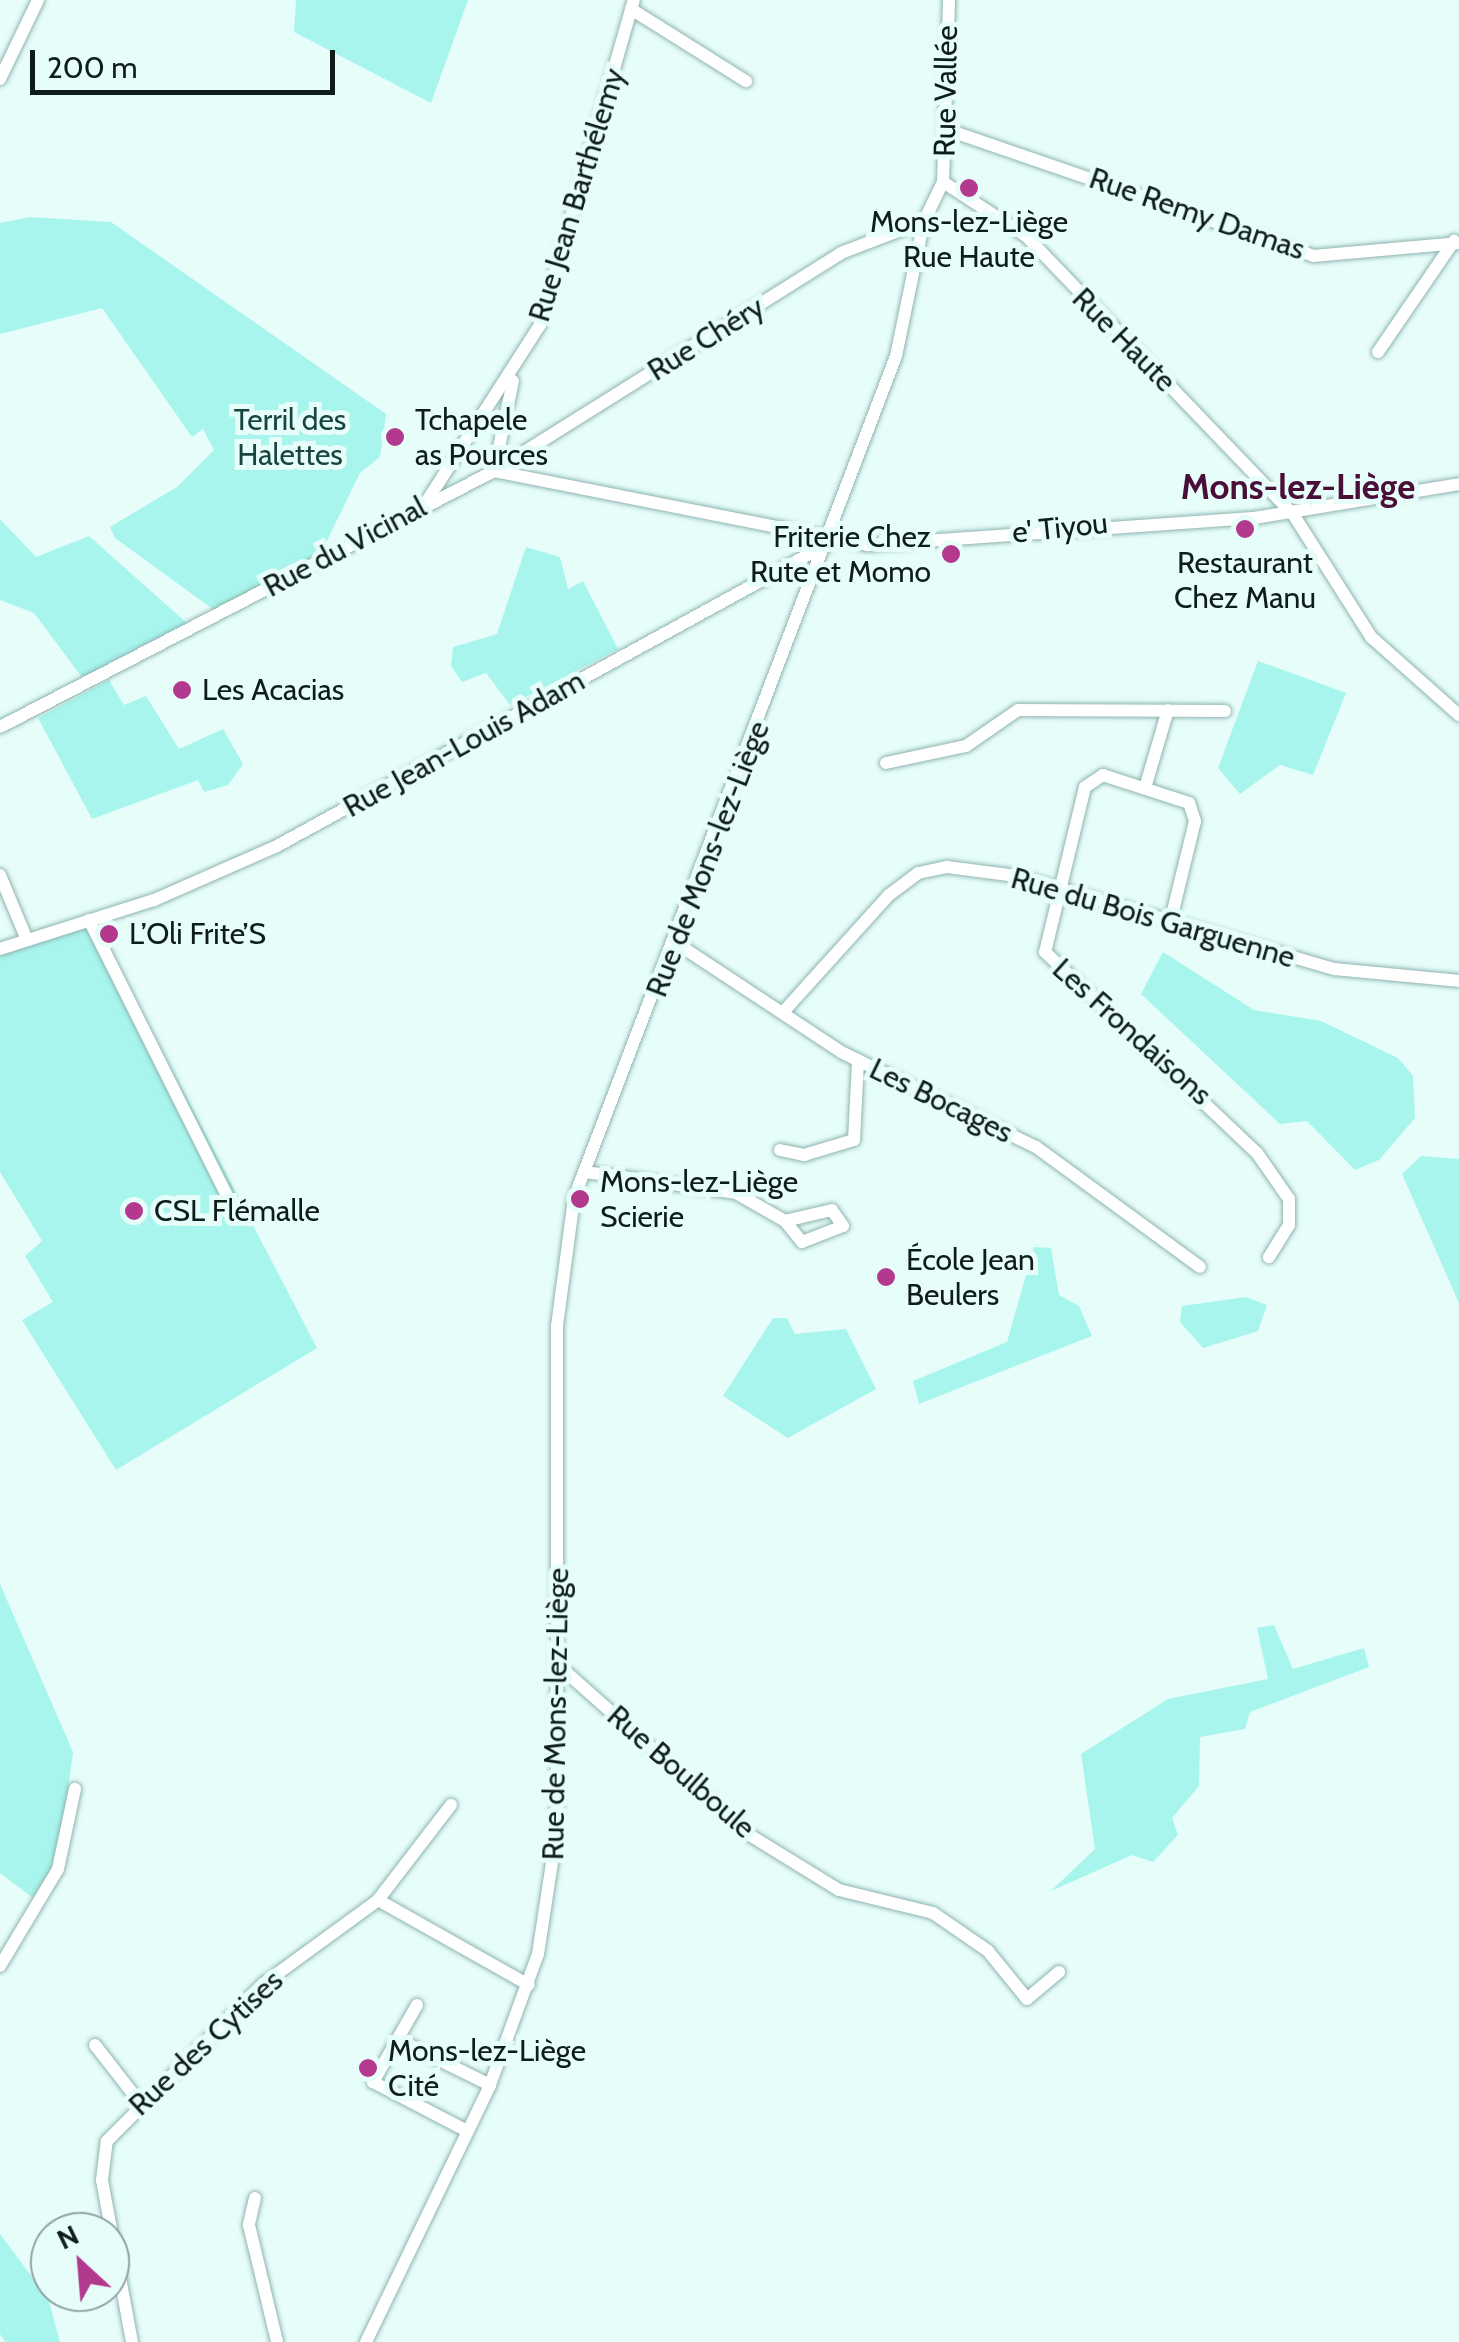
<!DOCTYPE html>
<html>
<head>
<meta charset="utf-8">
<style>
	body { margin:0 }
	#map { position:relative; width:1459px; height:2342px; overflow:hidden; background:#e6fdfa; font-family:Cabin,sans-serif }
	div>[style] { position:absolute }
	.green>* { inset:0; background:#a8f5ed }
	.roads { filter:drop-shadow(0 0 2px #8fb4af) drop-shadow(0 0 2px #8fb4af) }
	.minor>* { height:12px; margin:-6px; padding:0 6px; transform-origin:6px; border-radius:6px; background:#fff }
	.dots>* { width:28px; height:28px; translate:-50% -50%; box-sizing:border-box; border:5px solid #e6fdfa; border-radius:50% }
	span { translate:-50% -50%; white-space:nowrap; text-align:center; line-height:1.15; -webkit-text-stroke:10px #e6fdfa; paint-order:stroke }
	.street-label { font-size:30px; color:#0e1c1b }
	.poi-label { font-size:30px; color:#0e1c1b }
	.left { translate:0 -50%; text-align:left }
	.right { translate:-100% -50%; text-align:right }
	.park-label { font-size:30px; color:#184441 }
	.quarter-label { font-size:35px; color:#490f38; font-weight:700 }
	.north { position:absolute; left:30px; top:2212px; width:100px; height:100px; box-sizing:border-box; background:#e6fdfa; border:2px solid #90a3a1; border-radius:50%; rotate:334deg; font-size:28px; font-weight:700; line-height:40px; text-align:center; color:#0e1c1b }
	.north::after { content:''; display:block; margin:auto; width:35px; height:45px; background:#b2398d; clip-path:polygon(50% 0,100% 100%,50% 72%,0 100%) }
	.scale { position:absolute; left:30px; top:50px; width:305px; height:45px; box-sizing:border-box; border:5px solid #0e1c1b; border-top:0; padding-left:12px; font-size:30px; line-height:35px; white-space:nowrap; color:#0e1c1b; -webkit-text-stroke:8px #e6fdfa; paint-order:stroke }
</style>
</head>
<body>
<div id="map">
	<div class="green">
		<i style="clip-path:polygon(296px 0,468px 0,431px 103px,294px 32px)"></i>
		<i style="clip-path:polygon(30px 217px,111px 222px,386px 414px,380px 457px,360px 473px,321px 553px,214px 610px,115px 538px,110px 527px,177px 487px,214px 450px,203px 429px,192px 437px,102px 308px,0 334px,0 223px)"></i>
		<i style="clip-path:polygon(0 519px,36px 557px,89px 536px,188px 624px,84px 680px,34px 613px,0 600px)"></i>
		<i style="clip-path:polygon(526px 547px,560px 557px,568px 589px,583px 581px,618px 649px,510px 705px,486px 673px,462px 682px,451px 666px,453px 647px,497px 634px)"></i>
		<i style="clip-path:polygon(1258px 661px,1346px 693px,1313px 775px,1280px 765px,1240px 794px,1218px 768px)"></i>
		<i style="clip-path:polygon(109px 680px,124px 705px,146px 696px,179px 749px,223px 729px,243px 764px,228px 785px,204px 792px,198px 780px,92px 819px,38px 718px)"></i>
		<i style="clip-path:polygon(96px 924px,317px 1348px,116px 1470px,22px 1320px,53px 1302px,25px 1256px,42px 1241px,0 1172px,0 953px)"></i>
		<i style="clip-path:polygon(1163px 952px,1254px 1010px,1321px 1021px,1398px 1058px,1413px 1076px,1415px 1118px,1379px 1160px,1355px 1170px,1307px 1121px,1280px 1124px,1141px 994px)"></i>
		<i style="clip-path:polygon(1421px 1156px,1459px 1159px,1459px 1303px,1402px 1174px)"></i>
		<i style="clip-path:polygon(1034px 1247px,1051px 1248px,1059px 1295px,1079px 1306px,1092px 1336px,919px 1404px,913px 1381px,1007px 1342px)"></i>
		<i style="clip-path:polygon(1246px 1297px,1267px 1305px,1258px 1331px,1203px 1348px,1180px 1322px,1182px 1306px)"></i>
		<i style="clip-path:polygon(773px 1318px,787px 1318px,795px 1334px,846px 1329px,876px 1389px,788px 1438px,723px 1396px)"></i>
		<i style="clip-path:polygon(0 1584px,73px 1752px,60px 1852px,38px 1902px,0 1873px)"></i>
		<i style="clip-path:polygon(1274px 1625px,1293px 1669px,1364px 1648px,1369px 1667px,1250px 1712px,1245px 1729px,1200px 1737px,1199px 1786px,1172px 1818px,1178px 1835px,1153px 1862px,1132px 1855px,1051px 1891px,1095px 1849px,1081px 1754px,1168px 1699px,1268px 1679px,1257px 1628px)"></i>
		<i style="clip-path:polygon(0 2234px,48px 2298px,60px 2342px,5px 2342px,0 2334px)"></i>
	</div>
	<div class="roads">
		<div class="minor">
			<i style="left:631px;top:9px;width:136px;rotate:32.1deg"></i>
			<i style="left:0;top:79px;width:88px;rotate:-64.3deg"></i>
			<i style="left:948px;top:130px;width:386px;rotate:19deg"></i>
			<i style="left:1313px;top:256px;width:147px;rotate:-5.1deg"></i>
			<i style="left:943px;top:182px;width:99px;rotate:33deg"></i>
			<i style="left:1026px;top:236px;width:385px;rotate:46.2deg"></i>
			<i style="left:1293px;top:514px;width:146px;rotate:57.6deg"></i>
			<i style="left:1371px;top:637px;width:118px;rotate:41.6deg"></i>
			<i style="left:1378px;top:352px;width:135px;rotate:-55.6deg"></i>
			<i style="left:494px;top:471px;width:381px;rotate:11.2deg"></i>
			<i style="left:868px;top:545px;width:387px;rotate:-4deg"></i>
			<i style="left:1254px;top:518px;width:208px;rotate:-9.4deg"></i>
			<i style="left:494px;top:471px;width:92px;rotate:-78.1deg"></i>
			<i style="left:425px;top:504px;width:213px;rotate:-57.3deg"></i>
			<i style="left:540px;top:325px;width:338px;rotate:-73.9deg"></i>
			<i style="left:0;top:727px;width:556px;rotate:-27.39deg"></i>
			<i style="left:494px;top:471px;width:410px;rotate:-32.1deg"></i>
			<i style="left:841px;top:253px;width:89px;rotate:-21.1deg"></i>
			<i style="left:886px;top:763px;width:82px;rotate:-12deg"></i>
			<i style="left:966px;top:746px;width:63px;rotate:-34.7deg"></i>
			<i style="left:1018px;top:710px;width:207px;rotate:0.3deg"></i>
			<i style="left:1145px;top:788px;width:81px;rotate:-73.6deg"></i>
			<i style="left:0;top:875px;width:70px;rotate:67.4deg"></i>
			<i style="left:89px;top:920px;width:311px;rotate:63.4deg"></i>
			<i style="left:1170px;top:923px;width:105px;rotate:-76.2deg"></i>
			<i style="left:1195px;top:821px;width:19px;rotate:-108deg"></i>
			<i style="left:1189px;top:803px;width:90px;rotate:-162deg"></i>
			<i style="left:1103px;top:775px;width:22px;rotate:146deg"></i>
			<i style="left:1085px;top:787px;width:170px;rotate:103.6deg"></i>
			<i style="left:1045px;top:952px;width:292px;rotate:43.5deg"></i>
			<i style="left:1257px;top:1153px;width:56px;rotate:55.2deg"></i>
			<i style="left:1289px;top:1199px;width:26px;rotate:90deg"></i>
			<i style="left:1289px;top:1225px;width:38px;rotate:122deg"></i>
			<i style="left:676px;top:943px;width:198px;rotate:33.4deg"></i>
			<i style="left:841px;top:1052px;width:217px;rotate:26deg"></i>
			<i style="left:1036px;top:1147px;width:203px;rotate:36.2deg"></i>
			<i style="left:0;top:949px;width:162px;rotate:-17.7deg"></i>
			<i style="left:154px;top:900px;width:134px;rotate:-23.7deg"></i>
			<i style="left:277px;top:846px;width:628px;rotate:-28.73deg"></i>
			<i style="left:785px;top:1010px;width:155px;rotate:-47.9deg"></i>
			<i style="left:889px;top:895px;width:36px;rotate:-37deg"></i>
			<i style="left:918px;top:873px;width:30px;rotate:-12deg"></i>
			<i style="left:947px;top:867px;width:70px;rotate:7.4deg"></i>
			<i style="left:1016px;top:876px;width:332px;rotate:16.3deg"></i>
			<i style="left:1335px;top:969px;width:125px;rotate:5.5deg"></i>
			<i style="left:780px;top:1150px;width:25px;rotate:12deg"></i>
			<i style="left:804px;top:1155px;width:52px;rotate:-16.7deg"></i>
			<i style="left:854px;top:1140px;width:80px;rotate:-87.1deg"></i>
			<i style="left:585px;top:1172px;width:152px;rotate:7.9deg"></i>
			<i style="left:736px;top:1193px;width:56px;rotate:29.7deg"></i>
			<i style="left:785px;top:1221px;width:27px;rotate:51deg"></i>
			<i style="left:802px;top:1242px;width:44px;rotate:-21.3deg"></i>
			<i style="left:843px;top:1226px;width:19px;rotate:-125deg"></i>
			<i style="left:832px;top:1210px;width:48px;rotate:166.8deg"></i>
			<i style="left:557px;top:1664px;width:256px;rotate:41.7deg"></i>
			<i style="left:748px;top:1834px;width:107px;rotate:31.6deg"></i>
			<i style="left:839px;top:1890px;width:97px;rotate:13.7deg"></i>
			<i style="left:933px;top:1913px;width:67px;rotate:34.6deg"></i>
			<i style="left:988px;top:1951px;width:62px;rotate:50.9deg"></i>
			<i style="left:1027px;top:1999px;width:42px;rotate:-40.2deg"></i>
			<i style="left:378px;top:1900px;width:173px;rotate:29.4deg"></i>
			<i style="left:0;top:1966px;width:113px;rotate:-59.1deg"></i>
			<i style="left:58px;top:1869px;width:82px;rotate:-78deg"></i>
			<i style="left:417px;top:2005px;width:89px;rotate:119.7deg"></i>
			<i style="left:373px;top:2082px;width:106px;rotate:27.5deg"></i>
			<i style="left:401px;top:2041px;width:99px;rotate:26.3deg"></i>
			<i style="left:95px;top:2045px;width:75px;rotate:52.1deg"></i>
			<i style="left:255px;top:2198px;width:28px;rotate:103deg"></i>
			<i style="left:249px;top:2225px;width:120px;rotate:76.5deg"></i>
			<i style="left:132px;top:2342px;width:165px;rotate:-100.5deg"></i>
			<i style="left:102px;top:2180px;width:39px;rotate:-83deg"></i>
			<i style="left:107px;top:2141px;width:221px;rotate:-45.2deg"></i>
			<i style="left:263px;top:1984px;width:142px;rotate:-36.1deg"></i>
			<i style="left:378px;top:1900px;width:120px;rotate:-52.5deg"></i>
			<i style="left:366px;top:2342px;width:285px;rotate:-64.2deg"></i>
			<i style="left:490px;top:2085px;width:140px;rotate:-69.9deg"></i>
			<i style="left:538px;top:1954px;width:125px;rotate:-81.3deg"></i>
			<i style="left:557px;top:1830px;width:504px;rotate:-90deg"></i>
			<i style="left:557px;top:1326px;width:129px;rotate:-82.4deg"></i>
			<i style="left:574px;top:1198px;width:901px;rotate:-69.07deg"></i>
			<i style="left:896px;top:356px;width:138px;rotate:-78.3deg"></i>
			<i style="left:924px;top:221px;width:43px;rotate:-64deg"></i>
			<i style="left:943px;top:182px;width:182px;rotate:-88.1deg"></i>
		</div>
	</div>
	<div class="dots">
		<i style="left:969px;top:188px;background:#b2398d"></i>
		<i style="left:395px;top:437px;background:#b2398d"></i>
		<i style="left:1245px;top:529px;background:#b2398d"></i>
		<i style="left:951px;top:554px;background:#b2398d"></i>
		<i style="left:182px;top:690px;background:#b2398d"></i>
		<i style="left:109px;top:934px;background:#b2398d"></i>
		<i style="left:580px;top:1199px;background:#b2398d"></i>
		<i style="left:134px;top:1211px;background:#b2398d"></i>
		<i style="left:886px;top:1277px;background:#b2398d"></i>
		<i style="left:368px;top:2068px;background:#b2398d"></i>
	</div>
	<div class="street-label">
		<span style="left:946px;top:91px;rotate:-89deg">Rue Vallée</span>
		<span style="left:577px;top:195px;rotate:-73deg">Rue Jean Barthélemy</span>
		<span style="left:1197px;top:214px;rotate:19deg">Rue Remy Damas</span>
		<span style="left:706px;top:339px;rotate:-32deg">Rue Chéry</span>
		<span style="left:1124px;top:340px;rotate:45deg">Rue Haute</span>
		<span style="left:1060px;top:528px;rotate:-6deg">e' Tiyou</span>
		<span style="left:345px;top:547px;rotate:-28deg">Rue du Vicinal</span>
		<span style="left:464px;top:744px;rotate:-29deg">Rue Jean-Louis Adam</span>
		<span style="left:708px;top:859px;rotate:-69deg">Rue de Mons-lez-Liège</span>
		<span style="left:1153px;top:918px;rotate:16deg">Rue du Bois Garguenne</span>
		<span style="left:1132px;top:1032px;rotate:42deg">Les Frondaisons</span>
		<span style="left:941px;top:1101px;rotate:26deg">Les Bocages</span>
		<span style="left:556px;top:1714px;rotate:-89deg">Rue de Mons-lez-Liège</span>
		<span style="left:681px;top:1772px;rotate:41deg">Rue Boulboule</span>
		<span style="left:206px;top:2043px;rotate:-43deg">Rue des Cytises</span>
	</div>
	<div class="poi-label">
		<span style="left:969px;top:239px">Mons-lez-Liège<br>Rue Haute</span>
		<span class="left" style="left:415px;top:437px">Tchapele<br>as Pources</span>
		<span class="right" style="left:931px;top:554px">Friterie Chez<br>Rute et Momo</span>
		<span style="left:1245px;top:580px">Restaurant<br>Chez Manu</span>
		<span class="left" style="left:202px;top:690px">Les Acacias</span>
		<span class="left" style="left:129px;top:934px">L’Oli Frite’S</span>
		<span class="left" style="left:600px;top:1199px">Mons-lez-Liège<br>Scierie</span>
		<span class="left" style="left:154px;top:1211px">CSL Flémalle</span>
		<span class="left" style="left:906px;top:1277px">École Jean<br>Beulers</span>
		<span class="left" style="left:388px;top:2068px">Mons-lez-Liège<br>Cité</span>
	</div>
	<div class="park-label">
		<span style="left:290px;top:437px">Terril des<br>Halettes</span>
	</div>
	<div class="quarter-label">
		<span style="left:1298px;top:487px">Mons-lez-Liège</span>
	</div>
	<div class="north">N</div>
	<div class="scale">200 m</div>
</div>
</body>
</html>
